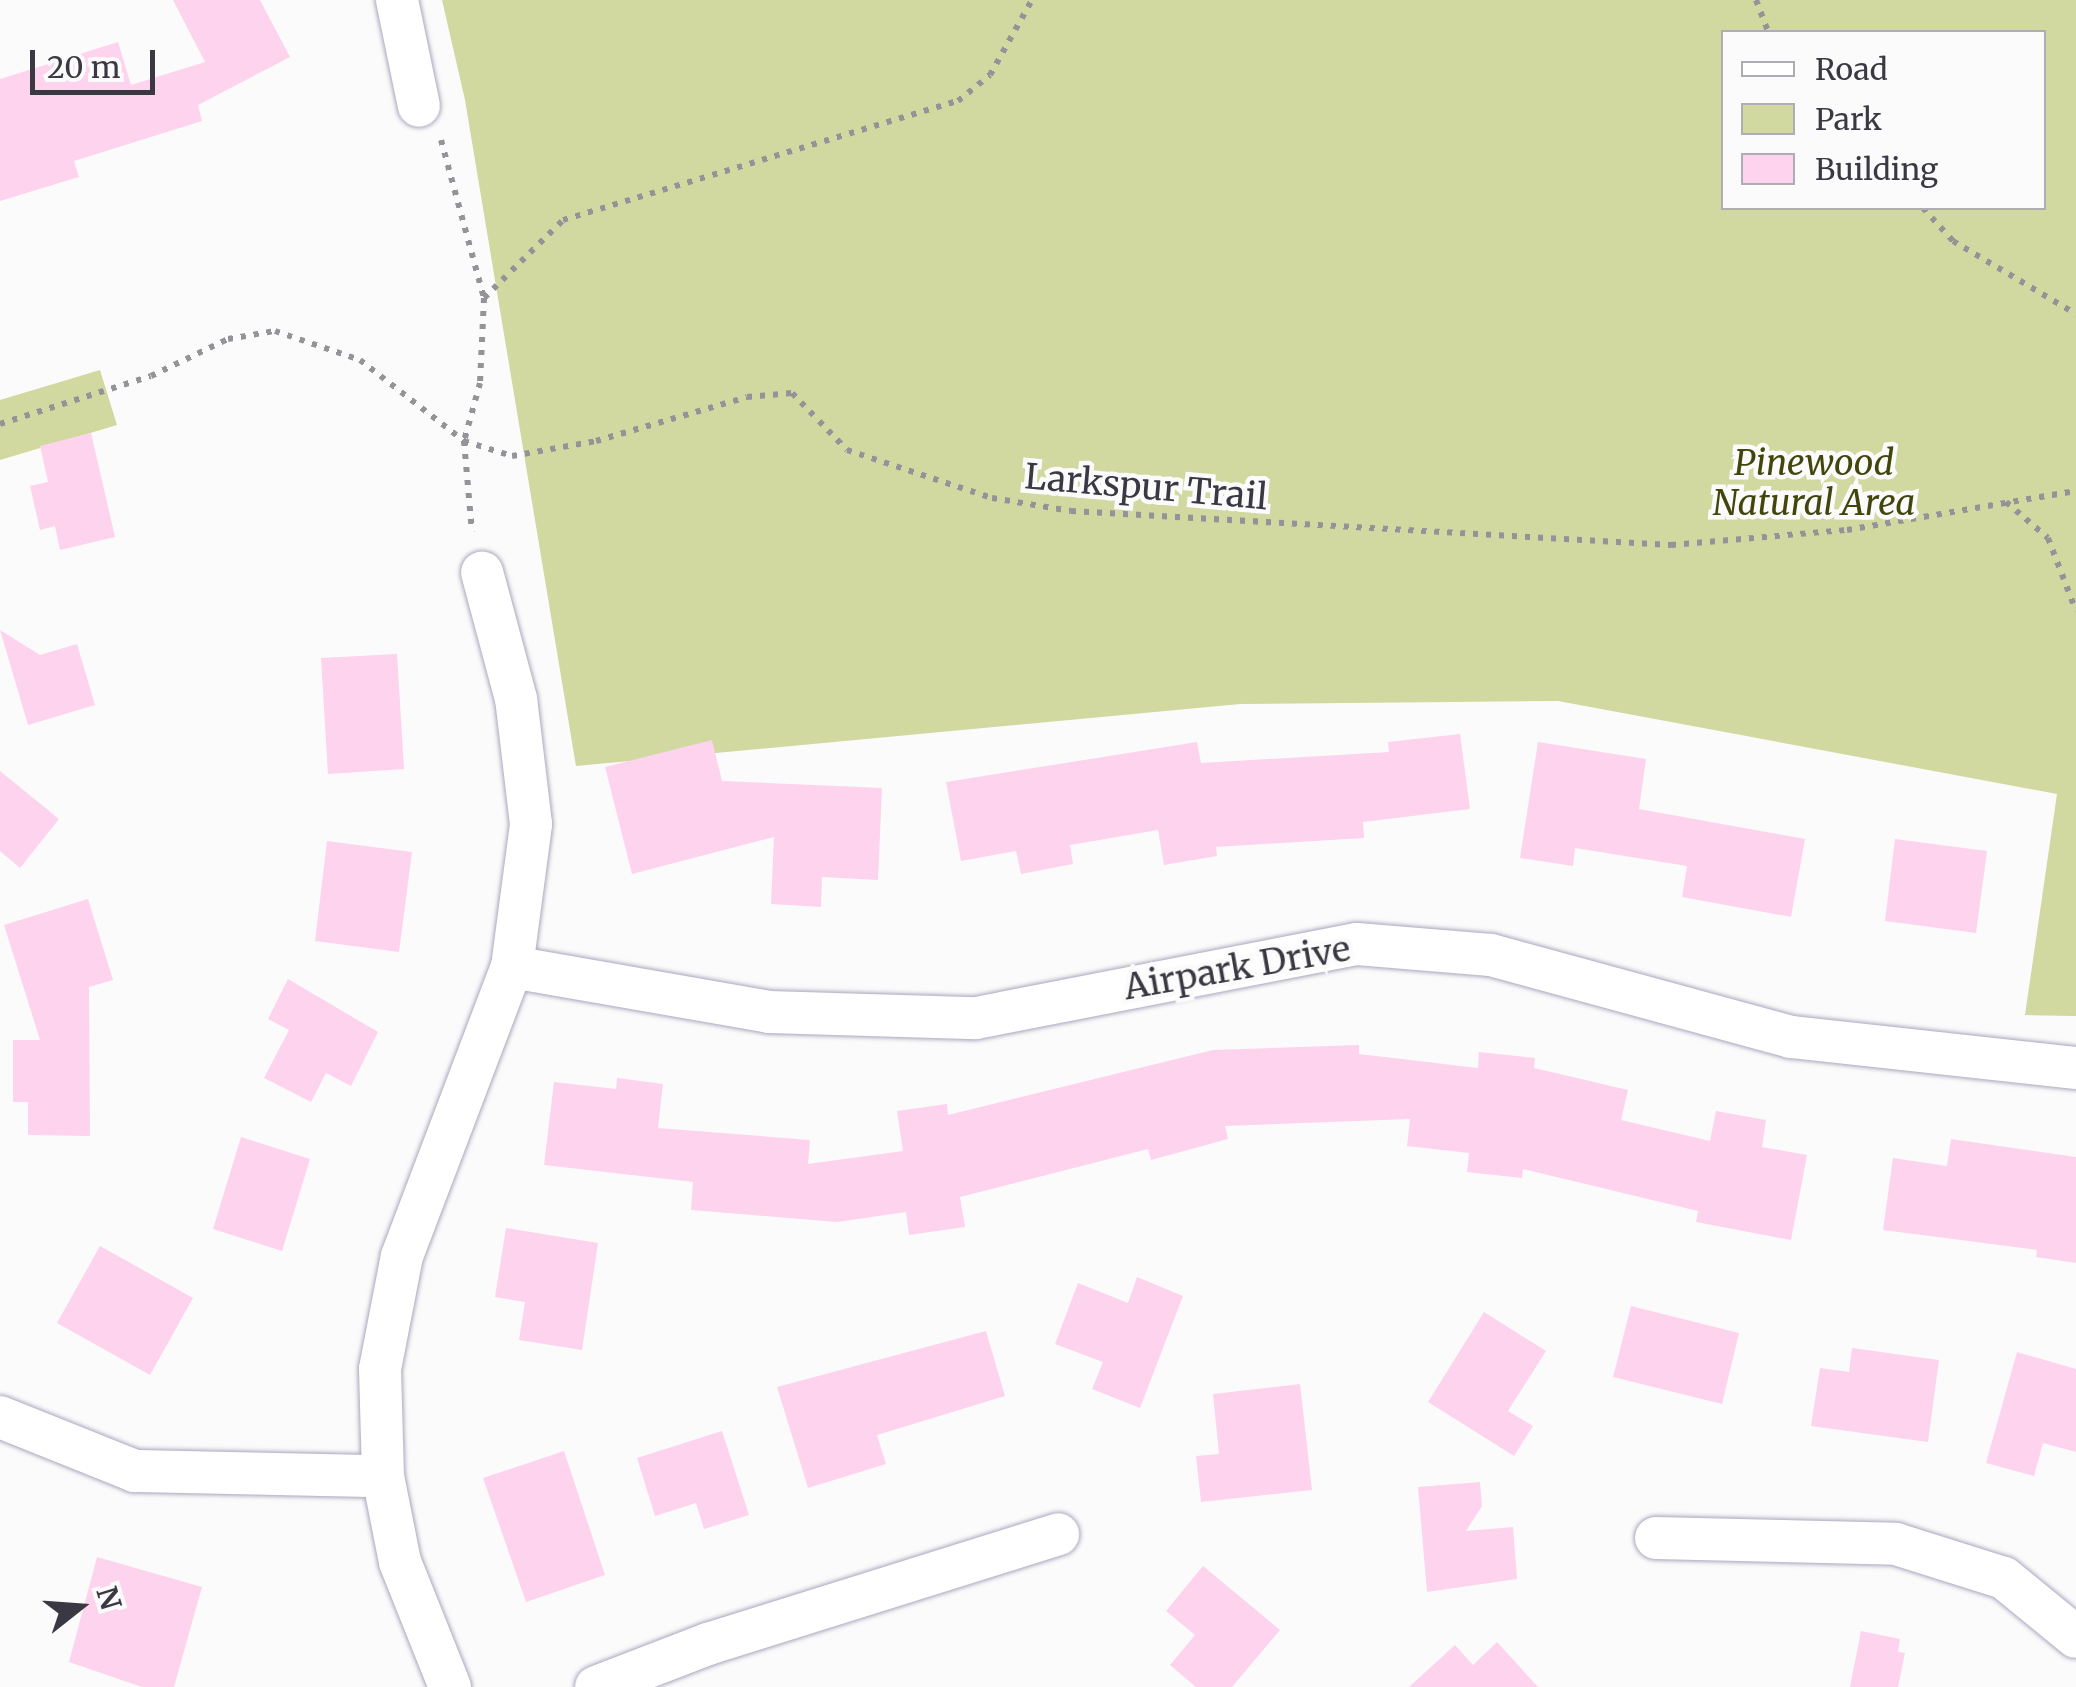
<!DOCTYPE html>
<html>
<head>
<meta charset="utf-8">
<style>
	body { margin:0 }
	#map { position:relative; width:2076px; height:1687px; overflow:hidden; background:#fbfbfb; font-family:Merriweather,serif }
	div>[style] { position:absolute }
	.green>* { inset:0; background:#d1d8a0 }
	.building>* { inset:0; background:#fed3ed }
	.path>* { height:6px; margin-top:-3px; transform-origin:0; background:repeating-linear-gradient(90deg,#949398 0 5px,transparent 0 13px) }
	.roads { filter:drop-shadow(0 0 2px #aba7be) drop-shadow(0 0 2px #aba7be) }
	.minor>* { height:42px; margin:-21px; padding:0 21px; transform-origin:21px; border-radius:21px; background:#fff }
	span { translate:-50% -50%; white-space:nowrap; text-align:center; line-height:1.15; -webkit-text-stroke:9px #fbfbfb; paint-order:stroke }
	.park-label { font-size:35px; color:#42460c; font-style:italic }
	.street-label { font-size:35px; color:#3a3842 }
	.legend { position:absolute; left:1721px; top:30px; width:325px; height:180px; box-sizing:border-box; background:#fbfbfb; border:2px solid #aeadb1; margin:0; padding:12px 18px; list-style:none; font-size:30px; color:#3a3842 }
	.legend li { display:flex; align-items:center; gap:20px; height:50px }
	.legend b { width:50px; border:2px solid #aeadb1 }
	.north { position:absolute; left:30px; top:1557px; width:100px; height:100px; -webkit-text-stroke:8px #fbfbfb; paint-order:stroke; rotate:73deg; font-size:28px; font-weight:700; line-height:40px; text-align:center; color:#3a3842 }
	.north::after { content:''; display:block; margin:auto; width:35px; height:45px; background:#3a3842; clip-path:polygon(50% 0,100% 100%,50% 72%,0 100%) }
	.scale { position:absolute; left:30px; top:50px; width:125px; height:45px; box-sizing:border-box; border:5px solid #3a3842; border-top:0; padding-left:12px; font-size:30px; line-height:35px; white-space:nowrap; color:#3a3842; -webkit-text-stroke:8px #fbfbfb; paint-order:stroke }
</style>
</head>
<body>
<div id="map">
	<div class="green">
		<i style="clip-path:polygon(evenodd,442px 0,2076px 0,2076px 1016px,2025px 1015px,2057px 794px,1558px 701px,1240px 704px,576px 766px,465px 100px,442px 0,1724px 32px,2044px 32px,2044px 208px,1724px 208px,1724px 32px)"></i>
		<i style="clip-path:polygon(100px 370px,117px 425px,0 460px,0 400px)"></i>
	</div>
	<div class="building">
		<i style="clip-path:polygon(173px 0,260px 0,290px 57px,198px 105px,202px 121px,74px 161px,79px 177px,0 201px,0 79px,118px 42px,131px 85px,205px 62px)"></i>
		<i style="clip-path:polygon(91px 433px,115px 537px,60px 550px,55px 526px,40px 530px,30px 486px,48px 482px,40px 446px)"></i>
		<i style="clip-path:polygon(0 630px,40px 655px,77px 644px,95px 705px,28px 725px)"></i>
		<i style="clip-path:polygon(397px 654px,404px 769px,328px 774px,321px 658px)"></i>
		<i style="clip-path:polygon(1460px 734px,1470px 809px,1363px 822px,1364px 838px,1216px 847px,1217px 856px,1164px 865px,1158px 830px,1070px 845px,1073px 864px,1021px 874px,1016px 851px,961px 861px,946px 782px,1197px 742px,1201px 763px,1389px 752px,1388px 742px)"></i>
		<i style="clip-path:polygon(712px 740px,722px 781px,882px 788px,878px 880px,822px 877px,821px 907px,771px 904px,774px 837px,632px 874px,605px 767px)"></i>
		<i style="clip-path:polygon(1538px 742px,1646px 759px,1639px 809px,1805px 839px,1791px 917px,1682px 897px,1687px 866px,1575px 848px,1573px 866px,1520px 858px)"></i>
		<i style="clip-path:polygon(0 771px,59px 819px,20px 868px,0 851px)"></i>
		<i style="clip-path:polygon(1895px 839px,1987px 851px,1976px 933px,1885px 921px)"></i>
		<i style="clip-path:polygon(327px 841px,412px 852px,399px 952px,315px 941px)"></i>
		<i style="clip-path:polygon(88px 899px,113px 980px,89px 987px,90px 1136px,28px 1135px,28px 1102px,13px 1102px,13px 1040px,40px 1040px,4px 925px)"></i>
		<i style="clip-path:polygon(288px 979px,378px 1032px,351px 1086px,326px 1073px,311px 1102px,264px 1078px,289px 1030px,268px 1019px)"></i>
		<i style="clip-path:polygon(1359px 1045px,1359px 1054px,1478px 1068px,1479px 1052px,1535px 1058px,1534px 1068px,1628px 1090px,1621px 1120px,1710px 1141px,1716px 1111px,1766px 1120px,1762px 1147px,1807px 1155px,1791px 1240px,1696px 1222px,1698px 1211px,1523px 1169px,1522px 1178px,1467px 1172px,1469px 1153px,1407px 1146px,1410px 1119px,1225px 1126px,1228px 1139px,1151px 1160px,1148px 1149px,960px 1197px,965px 1227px,909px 1235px,906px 1212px,837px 1222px,691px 1210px,693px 1182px,544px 1165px,554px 1082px,616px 1089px,617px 1078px,663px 1084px,658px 1128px,810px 1140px,808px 1164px,903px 1151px,897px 1111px,947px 1104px,948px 1115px,1213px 1050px)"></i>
		<i style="clip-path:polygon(241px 1137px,310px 1159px,282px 1251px,213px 1229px)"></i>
		<i style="clip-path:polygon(1951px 1139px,2076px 1157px,2076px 1263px,2036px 1257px,2037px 1250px,1883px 1230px,1893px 1158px,1947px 1166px)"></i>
		<i style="clip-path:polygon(506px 1228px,598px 1243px,582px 1350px,519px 1340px,525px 1302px,495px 1297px)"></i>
		<i style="clip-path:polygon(100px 1246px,193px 1298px,150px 1375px,57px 1323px)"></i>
		<i style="clip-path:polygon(1137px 1277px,1183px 1296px,1140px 1408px,1092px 1389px,1103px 1362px,1055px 1344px,1078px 1283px,1128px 1303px)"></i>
		<i style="clip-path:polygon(1631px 1306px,1739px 1333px,1722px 1404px,1613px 1377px)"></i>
		<i style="clip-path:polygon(1484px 1312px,1546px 1351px,1508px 1411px,1533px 1426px,1514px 1456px,1428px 1402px)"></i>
		<i style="clip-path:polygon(986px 1331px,1005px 1396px,877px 1435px,886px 1464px,808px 1488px,777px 1387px)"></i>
		<i style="clip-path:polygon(1852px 1348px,1939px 1360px,1928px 1442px,1811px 1426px,1820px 1368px,1849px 1372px)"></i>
		<i style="clip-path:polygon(2017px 1352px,2076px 1369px,2076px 1452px,2043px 1443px,2034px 1476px,1986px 1463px)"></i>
		<i style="clip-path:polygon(1300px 1384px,1312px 1490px,1201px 1502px,1196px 1456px,1219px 1454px,1213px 1394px)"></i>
		<i style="clip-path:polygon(722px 1431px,749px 1515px,704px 1529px,696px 1503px,655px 1516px,637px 1458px)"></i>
		<i style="clip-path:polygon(564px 1451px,605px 1575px,526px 1602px,483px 1478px)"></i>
		<i style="clip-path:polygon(1480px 1482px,1482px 1506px,1466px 1531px,1513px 1527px,1517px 1579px,1427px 1592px,1418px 1487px)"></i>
		<i style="clip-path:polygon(97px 1557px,202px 1587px,174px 1687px,142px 1687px,69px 1662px)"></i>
		<i style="clip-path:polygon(1203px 1566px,1280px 1630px,1232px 1687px,1196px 1687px,1170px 1665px,1195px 1635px,1166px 1611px)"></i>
		<i style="clip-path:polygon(1861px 1631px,1900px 1639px,1898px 1652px,1905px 1653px,1898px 1687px,1850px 1687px)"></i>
		<i style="clip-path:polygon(1497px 1642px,1538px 1687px,1409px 1687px,1455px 1645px,1473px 1665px)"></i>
	</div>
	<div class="path">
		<i style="left:1756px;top:0;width:34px;rotate:69deg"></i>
		<i style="left:441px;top:140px;width:164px;rotate:74.8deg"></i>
		<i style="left:484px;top:298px;width:85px;rotate:92.7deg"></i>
		<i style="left:480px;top:383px;width:60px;rotate:105.4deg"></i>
		<i style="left:464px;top:441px;width:91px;rotate:85deg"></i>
		<i style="left:1923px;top:208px;width:45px;rotate:47.7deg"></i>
		<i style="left:1953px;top:241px;width:143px;rotate:30.7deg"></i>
		<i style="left:484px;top:298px;width:111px;rotate:-44.6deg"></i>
		<i style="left:563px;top:220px;width:413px;rotate:-16.8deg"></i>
		<i style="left:958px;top:101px;width:41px;rotate:-39.1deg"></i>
		<i style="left:990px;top:75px;width:86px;rotate:-60.8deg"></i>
		<i style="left:0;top:424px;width:158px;rotate:-17.6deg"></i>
		<i style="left:151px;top:376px;width:85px;rotate:-25.7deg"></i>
		<i style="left:228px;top:339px;width:48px;rotate:-9.7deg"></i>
		<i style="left:275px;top:331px;width:90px;rotate:18.8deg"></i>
		<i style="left:360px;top:360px;width:132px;rotate:37.9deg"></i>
		<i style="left:464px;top:441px;width:50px;rotate:17.4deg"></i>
		<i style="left:512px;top:456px;width:85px;rotate:-10.1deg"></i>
		<i style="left:596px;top:441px;width:157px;rotate:-16.2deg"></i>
		<i style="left:747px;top:397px;width:45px;rotate:-5.1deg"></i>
		<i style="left:792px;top:393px;width:79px;rotate:46deg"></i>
		<i style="left:847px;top:450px;width:153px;rotate:18.3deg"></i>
		<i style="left:992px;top:498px;width:80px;rotate:9.3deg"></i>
		<i style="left:1071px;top:511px;width:601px;rotate:3.24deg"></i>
		<i style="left:1671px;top:545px;width:177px;rotate:-4.9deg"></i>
		<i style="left:1847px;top:530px;width:232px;rotate:-9.7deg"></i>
		<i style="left:2006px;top:502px;width:55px;rotate:40.6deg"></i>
		<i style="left:2048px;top:538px;width:78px;rotate:69deg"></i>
	</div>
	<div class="roads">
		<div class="minor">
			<i style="left:397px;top:0;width:108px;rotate:78.3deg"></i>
			<i style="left:512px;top:967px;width:261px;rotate:9.9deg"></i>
			<i style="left:769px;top:1012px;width:207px;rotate:1.7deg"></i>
			<i style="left:976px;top:1018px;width:388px;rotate:-11deg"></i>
			<i style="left:1357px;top:944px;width:134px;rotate:4.7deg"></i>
			<i style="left:1491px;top:955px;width:311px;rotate:15.3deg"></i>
			<i style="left:1791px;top:1037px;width:287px;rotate:6.2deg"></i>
			<i style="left:0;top:1417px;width:145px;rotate:21.8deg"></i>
			<i style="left:135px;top:1471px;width:248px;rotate:1.2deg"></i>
			<i style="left:1656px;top:1538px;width:240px;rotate:1.4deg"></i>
			<i style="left:1896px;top:1544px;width:113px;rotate:17.5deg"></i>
			<i style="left:2004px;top:1578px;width:93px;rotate:39.3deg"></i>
			<i style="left:450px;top:1687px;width:135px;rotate:-111.8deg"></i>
			<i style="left:400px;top:1562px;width:88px;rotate:-101.2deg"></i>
			<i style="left:383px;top:1476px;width:107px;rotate:-91.6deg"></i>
			<i style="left:380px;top:1369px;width:115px;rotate:-79deg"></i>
			<i style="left:402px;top:1256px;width:309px;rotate:-69.2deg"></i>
			<i style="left:512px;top:967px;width:144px;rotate:-82.4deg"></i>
			<i style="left:531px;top:824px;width:126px;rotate:-96.8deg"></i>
			<i style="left:516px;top:699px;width:131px;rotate:-105deg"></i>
			<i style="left:596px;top:1687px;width:120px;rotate:-21deg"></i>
			<i style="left:708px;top:1644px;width:367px;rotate:-17.4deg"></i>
		</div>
	</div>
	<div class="park-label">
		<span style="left:1814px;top:483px">Pinewood<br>Natural Area</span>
	</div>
	<div class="street-label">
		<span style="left:1146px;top:487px;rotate:5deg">Larkspur Trail</span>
		<span style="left:1237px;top:968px;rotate:-10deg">Airpark Drive</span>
	</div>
	<ul class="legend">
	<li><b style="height:12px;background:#fff"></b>Road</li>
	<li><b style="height:28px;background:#d1d8a0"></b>Park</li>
	<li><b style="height:28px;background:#fed3ed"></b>Building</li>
	</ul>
	<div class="north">N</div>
	<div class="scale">20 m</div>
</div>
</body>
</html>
